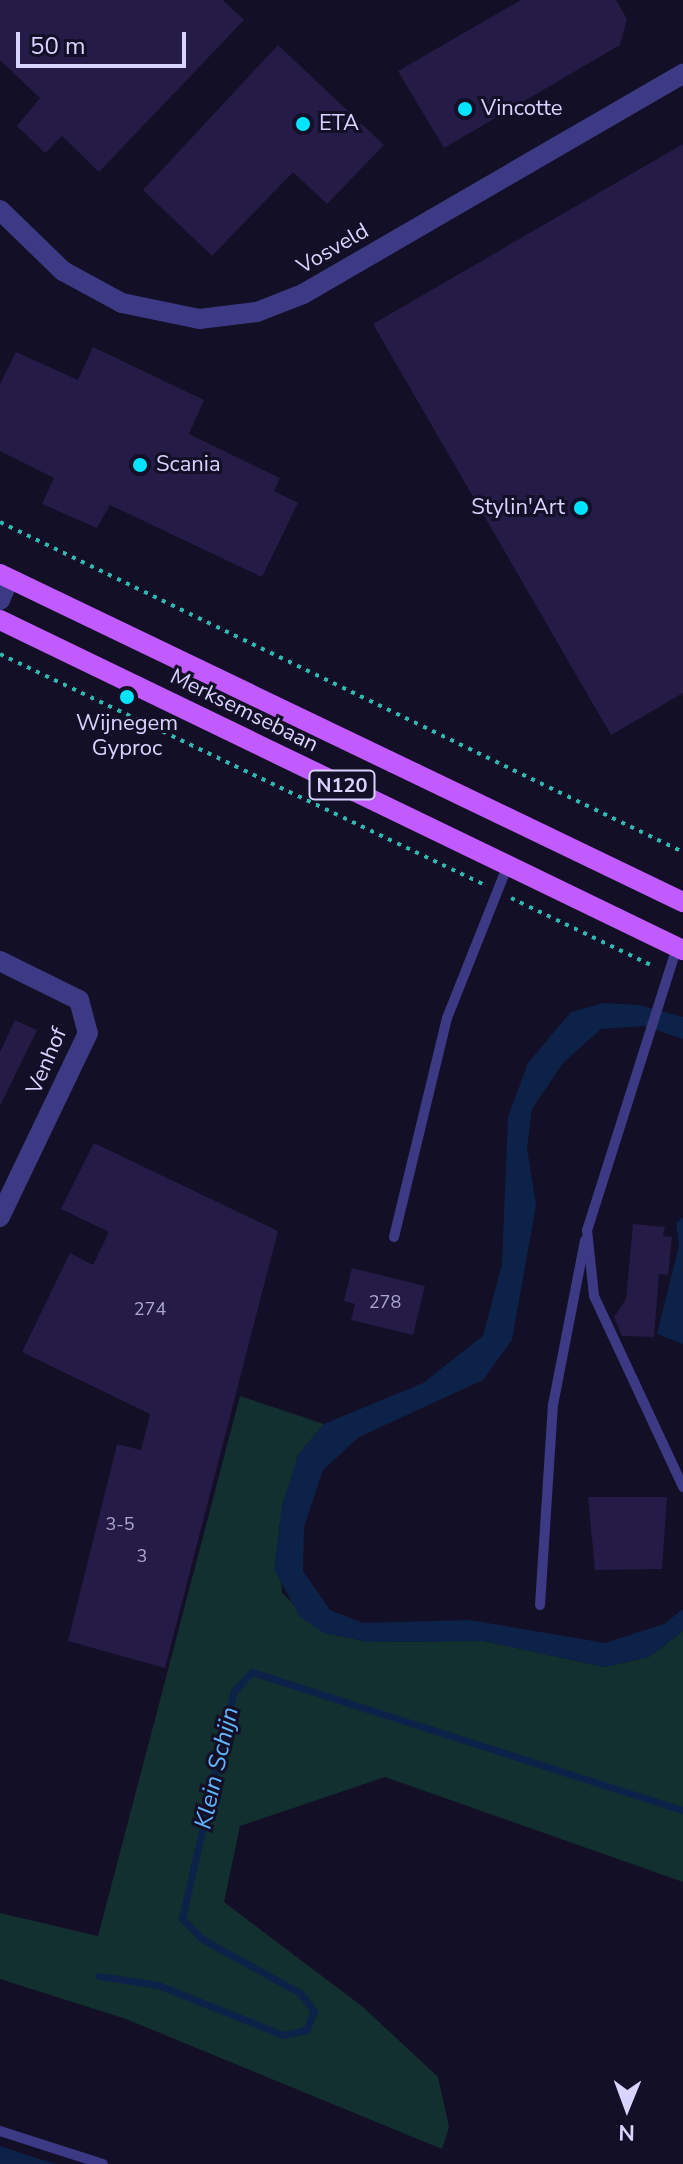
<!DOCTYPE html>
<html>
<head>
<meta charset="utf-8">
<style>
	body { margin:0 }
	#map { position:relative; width:683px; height:2164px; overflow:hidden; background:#130f26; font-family:"Nunito Sans",sans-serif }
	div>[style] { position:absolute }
	.green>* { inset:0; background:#12302f }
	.water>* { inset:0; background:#0c2248 }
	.stream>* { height:7px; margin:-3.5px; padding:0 3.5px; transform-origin:3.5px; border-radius:3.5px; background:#0c2248 }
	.building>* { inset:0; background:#241b47 }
	.path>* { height:4px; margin-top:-2px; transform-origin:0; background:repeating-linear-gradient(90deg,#2fb8b0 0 4px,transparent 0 10px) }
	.service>* { height:10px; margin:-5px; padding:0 5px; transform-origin:5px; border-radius:5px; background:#3d3a85 }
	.minor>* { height:20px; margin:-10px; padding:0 10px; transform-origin:10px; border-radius:10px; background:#3d3a85 }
	.primary>* { height:20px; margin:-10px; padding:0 10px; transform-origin:10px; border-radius:10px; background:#c25bff }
	.dots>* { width:22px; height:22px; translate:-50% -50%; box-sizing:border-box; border:4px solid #130f26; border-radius:50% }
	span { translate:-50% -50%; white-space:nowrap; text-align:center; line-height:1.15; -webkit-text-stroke:6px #130f26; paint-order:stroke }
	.number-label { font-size:18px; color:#aca6d1 }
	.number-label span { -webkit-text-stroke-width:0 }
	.shield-label span { padding:2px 6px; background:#130f26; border:2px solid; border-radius:6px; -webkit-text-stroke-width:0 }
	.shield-label { font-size:20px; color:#d9d4ff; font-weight:700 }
	.poi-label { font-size:22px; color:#d9d4ff }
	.left { translate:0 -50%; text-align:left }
	.right { translate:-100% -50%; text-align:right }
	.street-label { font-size:22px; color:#d9d4ff }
	.water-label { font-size:24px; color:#62b6ff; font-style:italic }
	.north { position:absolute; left:587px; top:2068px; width:80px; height:80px; -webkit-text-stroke:6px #130f26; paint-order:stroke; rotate:181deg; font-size:22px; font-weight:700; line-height:32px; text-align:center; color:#d9d4ff }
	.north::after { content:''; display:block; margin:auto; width:28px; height:36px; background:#d9d4ff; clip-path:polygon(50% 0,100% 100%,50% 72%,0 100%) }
	.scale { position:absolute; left:16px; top:32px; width:170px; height:36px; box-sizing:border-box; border:4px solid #d9d4ff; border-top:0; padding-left:10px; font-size:24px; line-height:28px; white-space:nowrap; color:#d9d4ff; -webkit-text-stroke:6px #130f26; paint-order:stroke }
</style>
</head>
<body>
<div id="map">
	<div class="green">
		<i style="clip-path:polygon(240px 1396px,324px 1424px,298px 1455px,279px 1527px,282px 1593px,324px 1633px,370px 1642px,484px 1641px,605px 1667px,649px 1657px,683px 1631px,683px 1882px,385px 1777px,240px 1826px,224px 1902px,363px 2007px,438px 2077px,449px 2127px,442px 2149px,126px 2019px,0 1979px,0 1913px,98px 1936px)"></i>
	</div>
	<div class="water">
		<i style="clip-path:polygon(639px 1005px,683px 1017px,683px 1039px,644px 1026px,601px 1029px,563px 1063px,532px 1109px,527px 1148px,536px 1205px,512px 1340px,483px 1380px,359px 1437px,323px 1470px,304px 1527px,303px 1571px,330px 1610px,363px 1623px,470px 1620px,605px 1643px,664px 1624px,683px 1609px,683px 1631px,649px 1657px,605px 1667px,484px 1641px,370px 1642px,324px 1633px,300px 1617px,274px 1569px,282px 1505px,298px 1455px,324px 1424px,423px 1383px,483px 1336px,502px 1264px,508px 1117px,528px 1063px,571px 1012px,604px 1003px)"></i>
		<i style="clip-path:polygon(683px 1217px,683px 1344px,657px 1334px,679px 1245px,676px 1223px)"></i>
		<i style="clip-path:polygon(0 2146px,33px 2157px,56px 2164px,0 2164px)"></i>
	</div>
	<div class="stream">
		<i style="left:99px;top:1976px;width:60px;rotate:8.7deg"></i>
		<i style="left:158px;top:1985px;width:135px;rotate:21.8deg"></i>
		<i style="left:283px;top:2035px;width:24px;rotate:-12deg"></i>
		<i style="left:306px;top:2030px;width:21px;rotate:-67deg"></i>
		<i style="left:314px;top:2011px;width:23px;rotate:-128deg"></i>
		<i style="left:300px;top:1993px;width:112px;rotate:-151.1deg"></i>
		<i style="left:202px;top:1939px;width:29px;rotate:-134deg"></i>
		<i style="left:182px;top:1918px;width:233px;rotate:-77.1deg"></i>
		<i style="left:234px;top:1691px;width:26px;rotate:-47deg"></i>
		<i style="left:252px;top:1672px;width:453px;rotate:17.8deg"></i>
	</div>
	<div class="building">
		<i style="clip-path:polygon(0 0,223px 0,244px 20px,99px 172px,62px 136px,45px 153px,17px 126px,40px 98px,0 60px)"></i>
		<i style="clip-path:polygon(521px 0,616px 0,627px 19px,620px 45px,444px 148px,398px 71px)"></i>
		<i style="clip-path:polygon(278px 45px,384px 145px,327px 204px,293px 172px,212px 256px,143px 190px)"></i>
		<i style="clip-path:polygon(683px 144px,683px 693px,611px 735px,373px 324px)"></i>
		<i style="clip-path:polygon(93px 347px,204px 400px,189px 434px,280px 478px,274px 491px,298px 503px,262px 577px,110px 505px,97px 528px,42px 504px,54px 478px,0 451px,0 384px,16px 352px,78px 380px)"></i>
		<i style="clip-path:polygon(15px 1020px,37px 1030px,0 1106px,0 1052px)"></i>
		<i style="clip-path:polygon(94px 1143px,278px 1231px,165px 1668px,68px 1641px,117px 1444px,141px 1450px,150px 1414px,22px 1352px,70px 1253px,93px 1265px,109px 1232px,61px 1209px)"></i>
		<i style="clip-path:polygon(633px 1224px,665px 1227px,663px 1236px,672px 1237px,668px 1275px,659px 1274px,654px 1337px,622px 1336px,614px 1317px,626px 1299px)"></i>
		<i style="clip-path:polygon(352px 1268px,425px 1286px,413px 1335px,351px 1320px,355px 1304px,344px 1301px)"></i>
		<i style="clip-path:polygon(588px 1497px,667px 1497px,662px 1569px,595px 1570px)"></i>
	</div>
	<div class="path">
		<i style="left:0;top:522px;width:759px;rotate:25.79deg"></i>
		<i style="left:0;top:654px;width:537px;rotate:25.47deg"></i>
		<i style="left:511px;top:898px;width:160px;rotate:25.6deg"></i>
	</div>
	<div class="service">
		<i style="left:677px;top:947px;width:297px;rotate:107.6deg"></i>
		<i style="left:587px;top:1230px;width:66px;rotate:83.9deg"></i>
		<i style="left:594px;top:1296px;width:211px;rotate:65deg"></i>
		<i style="left:394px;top:1237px;width:225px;rotate:-76.4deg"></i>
		<i style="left:447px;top:1018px;width:165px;rotate:-68.3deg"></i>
		<i style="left:540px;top:1605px;width:200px;rotate:-86.3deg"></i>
		<i style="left:553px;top:1405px;width:168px;rotate:-79deg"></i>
		<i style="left:0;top:2131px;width:108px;rotate:17.8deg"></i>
	</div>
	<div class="minor">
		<i style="left:0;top:210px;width:88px;rotate:44.1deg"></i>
		<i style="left:63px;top:271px;width:67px;rotate:28.5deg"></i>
		<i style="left:122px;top:303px;width:79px;rotate:11.7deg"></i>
		<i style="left:199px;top:319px;width:58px;rotate:-6.9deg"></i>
		<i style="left:257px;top:312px;width:49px;rotate:-21.4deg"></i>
		<i style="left:303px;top:294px;width:439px;rotate:-30.1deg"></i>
		<i style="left:0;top:600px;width:23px;rotate:-67deg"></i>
		<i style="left:0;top:961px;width:88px;rotate:26.3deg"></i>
		<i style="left:79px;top:1000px;width:34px;rotate:75deg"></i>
		<i style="left:88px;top:1033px;width:204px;rotate:115.6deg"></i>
	</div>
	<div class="primary">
		<i style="left:0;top:574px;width:758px;rotate:25.65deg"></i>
		<i style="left:0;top:620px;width:759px;rotate:25.79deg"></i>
	</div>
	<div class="dots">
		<i style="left:465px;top:109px;background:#00e5ff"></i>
		<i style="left:303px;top:124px;background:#00e5ff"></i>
		<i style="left:140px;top:465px;background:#00e5ff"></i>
		<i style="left:581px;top:508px;background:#00e5ff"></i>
		<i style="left:127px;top:697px;background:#00e5ff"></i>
	</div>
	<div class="number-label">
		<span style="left:385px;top:1302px">278</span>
		<span style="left:150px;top:1309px">274</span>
		<span style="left:120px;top:1524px">3-5</span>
		<span style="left:142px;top:1556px">3</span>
	</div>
	<div class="shield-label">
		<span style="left:342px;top:785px">N120</span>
	</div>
	<div class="poi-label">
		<span class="left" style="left:481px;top:109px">Vincotte</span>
		<span class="left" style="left:319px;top:124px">ETA</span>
		<span class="left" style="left:156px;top:465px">Scania</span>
		<span class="right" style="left:565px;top:508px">Stylin'Art</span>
		<span style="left:127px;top:736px">Wijnegem<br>Gyproc</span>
	</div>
	<div class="street-label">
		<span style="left:333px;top:249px;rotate:-30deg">Vosveld</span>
		<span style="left:244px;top:711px;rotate:26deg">Merksemsebaan</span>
		<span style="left:47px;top:1061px;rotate:-67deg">Venhof</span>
	</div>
	<div class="water-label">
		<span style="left:217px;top:1768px;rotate:-77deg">Klein Schijn</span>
	</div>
	<div class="north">N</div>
	<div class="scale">50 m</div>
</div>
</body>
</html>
